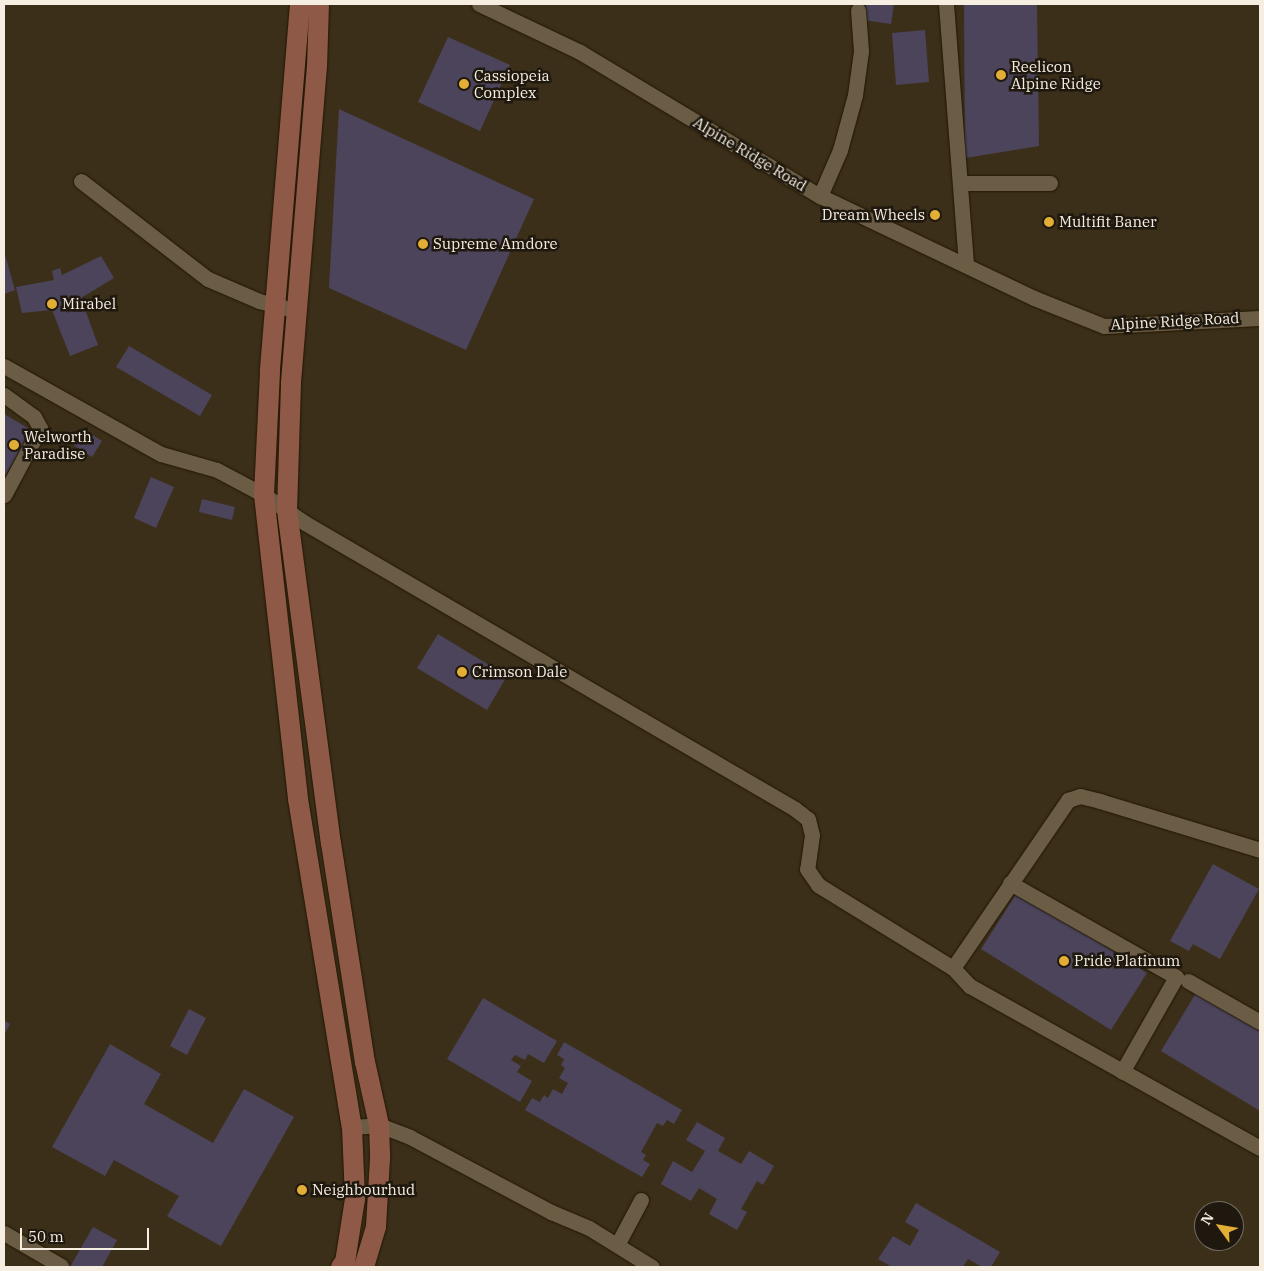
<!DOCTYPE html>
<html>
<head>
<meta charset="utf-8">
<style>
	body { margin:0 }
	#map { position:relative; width:1264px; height:1271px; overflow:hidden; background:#3c2f19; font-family:"IBM Plex Serif",serif }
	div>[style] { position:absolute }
	.building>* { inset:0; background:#4b445b }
	.roads { filter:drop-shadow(0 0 1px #221702) drop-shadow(0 0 1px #221702) }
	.street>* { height:15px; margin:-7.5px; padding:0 7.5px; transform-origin:7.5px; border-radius:7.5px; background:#6b5d45 }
	.secondary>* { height:20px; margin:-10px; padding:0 10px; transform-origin:10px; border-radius:10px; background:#8e5a47 }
	.dots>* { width:14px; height:14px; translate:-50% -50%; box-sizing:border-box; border:2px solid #1e180e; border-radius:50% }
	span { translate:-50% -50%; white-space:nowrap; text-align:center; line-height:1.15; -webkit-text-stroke:5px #1e180e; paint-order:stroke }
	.poi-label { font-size:15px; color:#f6eee1 }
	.left { translate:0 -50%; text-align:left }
	.right { translate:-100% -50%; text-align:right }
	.street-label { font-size:15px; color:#f6eee1 }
	.frame { position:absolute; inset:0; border:5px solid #f6eee1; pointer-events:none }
	.north { position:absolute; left:1194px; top:1201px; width:50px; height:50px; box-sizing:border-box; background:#1e180e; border:1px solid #746e62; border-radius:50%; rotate:302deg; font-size:14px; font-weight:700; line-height:20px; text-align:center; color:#f6eee1 }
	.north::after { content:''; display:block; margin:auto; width:18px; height:22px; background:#e3ae35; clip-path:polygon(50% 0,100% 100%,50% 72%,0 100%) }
	.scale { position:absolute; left:20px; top:1228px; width:129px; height:22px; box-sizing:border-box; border:2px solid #f6eee1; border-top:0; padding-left:6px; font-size:15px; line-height:18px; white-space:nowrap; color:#f6eee1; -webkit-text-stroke:4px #1e180e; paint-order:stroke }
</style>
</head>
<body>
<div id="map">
	<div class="building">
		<i style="clip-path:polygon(866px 4px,894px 4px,891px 24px,864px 20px)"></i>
		<i style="clip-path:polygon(964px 4px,1037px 4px,1039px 146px,965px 158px)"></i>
		<i style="clip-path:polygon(925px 30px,929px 82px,896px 85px,892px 33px)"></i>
		<i style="clip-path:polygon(448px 37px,510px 65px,480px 131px,418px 102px)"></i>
		<i style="clip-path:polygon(339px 109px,534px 199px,466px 350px,329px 288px)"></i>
		<i style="clip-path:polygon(4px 251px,15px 290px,4px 294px)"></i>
		<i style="clip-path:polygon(101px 256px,114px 278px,81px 298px,98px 345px,70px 356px,52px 310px,22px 313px,16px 287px,54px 280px,52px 271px,60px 268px,62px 275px)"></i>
		<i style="clip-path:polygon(129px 346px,212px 395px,200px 416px,116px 367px)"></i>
		<i style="clip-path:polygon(4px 414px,33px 431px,4px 477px,5px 464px)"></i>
		<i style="clip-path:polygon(82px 428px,102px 441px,92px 457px,72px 444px)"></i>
		<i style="clip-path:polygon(151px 477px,174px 487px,156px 528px,134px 518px)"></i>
		<i style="clip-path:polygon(202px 499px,235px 507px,232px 520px,199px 512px)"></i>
		<i style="clip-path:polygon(438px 634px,507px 676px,487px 710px,417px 668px)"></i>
		<i style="clip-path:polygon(1213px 864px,1259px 889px,1220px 959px,1193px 944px,1189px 951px,1170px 941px)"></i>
		<i style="clip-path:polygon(1018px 891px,1147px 973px,1111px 1030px,981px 949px)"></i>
		<i style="clip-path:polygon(1199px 988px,1260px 1025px,1260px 1111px,1161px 1051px)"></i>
		<i style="clip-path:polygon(483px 998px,557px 1041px,544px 1063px,528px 1054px,525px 1060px,515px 1055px,511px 1060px,521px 1066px,517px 1072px,532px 1081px,520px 1102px,447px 1059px)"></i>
		<i style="clip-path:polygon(189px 1009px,206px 1018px,187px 1055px,170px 1046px)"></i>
		<i style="clip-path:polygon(4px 1020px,10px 1024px,4px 1035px)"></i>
		<i style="clip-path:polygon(564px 1042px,682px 1110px,674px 1124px,667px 1120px,663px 1126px,657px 1123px,641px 1152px,646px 1155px,643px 1160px,650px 1164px,642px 1177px,525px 1110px,532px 1098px,540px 1102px,544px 1095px,548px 1098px,553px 1089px,562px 1094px,568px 1083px,559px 1078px,565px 1068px,561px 1065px,564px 1059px,557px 1055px)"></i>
		<i style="clip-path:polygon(110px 1044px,161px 1074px,144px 1104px,213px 1143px,244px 1089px,294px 1117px,221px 1246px,167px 1216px,179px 1196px,114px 1160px,105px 1176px,52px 1147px)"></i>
		<i style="clip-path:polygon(697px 1122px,725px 1138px,718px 1151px,741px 1164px,749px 1151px,774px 1166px,763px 1185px,757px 1181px,741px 1209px,747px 1212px,737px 1230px,709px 1214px,717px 1199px,699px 1188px,691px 1201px,661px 1184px,673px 1161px,692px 1172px,705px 1151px,686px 1140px)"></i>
		<i style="clip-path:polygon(916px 1203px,1000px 1252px,991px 1267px,982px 1267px,968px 1259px,963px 1267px,892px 1267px,878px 1259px,893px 1236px,910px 1246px,919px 1230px,905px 1222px)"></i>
		<i style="clip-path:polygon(93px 1227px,117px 1240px,102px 1267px,70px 1267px)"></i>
	</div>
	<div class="roads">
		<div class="street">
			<i style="left:479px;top:4px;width:112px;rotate:25.4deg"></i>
			<i style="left:580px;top:52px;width:280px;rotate:31deg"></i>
			<i style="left:820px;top:196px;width:237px;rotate:25.5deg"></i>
			<i style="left:1034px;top:298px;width:75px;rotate:21.8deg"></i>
			<i style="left:1104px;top:326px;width:156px;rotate:-2.9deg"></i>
			<i style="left:946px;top:4px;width:261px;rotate:85.6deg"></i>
			<i style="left:81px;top:181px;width:160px;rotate:37.7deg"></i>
			<i style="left:208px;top:279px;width:56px;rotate:23.3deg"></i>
			<i style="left:259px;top:301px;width:40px;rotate:14.4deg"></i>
			<i style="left:960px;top:183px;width:90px"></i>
			<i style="left:820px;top:196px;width:50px;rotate:-66.5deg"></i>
			<i style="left:840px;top:150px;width:57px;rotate:-74.7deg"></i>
			<i style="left:855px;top:95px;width:44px;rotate:-82.2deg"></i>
			<i style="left:861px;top:51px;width:41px;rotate:-94.2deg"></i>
			<i style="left:4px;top:366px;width:180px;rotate:29.3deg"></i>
			<i style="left:161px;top:454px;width:58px;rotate:15.9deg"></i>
			<i style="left:217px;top:470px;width:53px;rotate:28deg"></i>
			<i style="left:264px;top:495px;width:50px;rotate:34.3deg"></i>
			<i style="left:305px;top:523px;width:567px;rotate:30.27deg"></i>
			<i style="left:795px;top:809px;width:16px;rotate:38deg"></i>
			<i style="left:808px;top:819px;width:16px;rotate:76deg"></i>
			<i style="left:812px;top:835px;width:34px;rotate:98deg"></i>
			<i style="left:807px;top:869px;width:19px;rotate:55deg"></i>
			<i style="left:818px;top:885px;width:158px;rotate:31.6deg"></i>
			<i style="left:953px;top:968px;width:25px;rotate:47deg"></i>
			<i style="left:970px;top:986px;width:332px;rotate:29.2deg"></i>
			<i style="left:4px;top:395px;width:37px;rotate:36deg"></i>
			<i style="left:34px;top:417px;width:13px;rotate:61deg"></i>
			<i style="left:40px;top:428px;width:76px;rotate:118.2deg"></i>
			<i style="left:1010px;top:883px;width:191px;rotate:29.5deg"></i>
			<i style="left:1176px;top:977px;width:109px;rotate:119.6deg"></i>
			<i style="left:953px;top:968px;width:204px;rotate:-55.6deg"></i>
			<i style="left:1068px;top:800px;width:13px;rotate:-18deg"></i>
			<i style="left:1080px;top:796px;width:21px;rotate:14deg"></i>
			<i style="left:1100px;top:801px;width:167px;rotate:17deg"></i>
			<i style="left:1188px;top:981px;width:83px;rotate:29.7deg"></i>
			<i style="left:352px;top:1127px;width:27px;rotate:-4deg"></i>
			<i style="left:379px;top:1125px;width:33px;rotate:21deg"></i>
			<i style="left:410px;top:1137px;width:160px;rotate:28deg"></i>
			<i style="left:551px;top:1212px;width:41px;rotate:22.8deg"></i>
			<i style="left:589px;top:1228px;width:74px;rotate:31.8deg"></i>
			<i style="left:4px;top:1233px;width:66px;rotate:30.1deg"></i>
			<i style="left:617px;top:1245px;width:51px;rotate:-61.9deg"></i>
		</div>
		<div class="secondary">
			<i style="left:300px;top:4px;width:369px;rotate:94.7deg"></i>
			<i style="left:270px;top:372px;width:123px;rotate:92.8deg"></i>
			<i style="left:264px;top:495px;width:306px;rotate:83.6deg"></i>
			<i style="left:298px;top:799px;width:332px;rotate:80.7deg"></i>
			<i style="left:352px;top:1127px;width:72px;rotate:87.6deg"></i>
			<i style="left:355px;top:1199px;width:64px;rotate:99deg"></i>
			<i style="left:345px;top:1262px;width:6px;rotate:129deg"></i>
			<i style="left:319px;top:4px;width:62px;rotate:91.8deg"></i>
			<i style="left:317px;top:66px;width:319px;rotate:94.7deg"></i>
			<i style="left:291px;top:384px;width:126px;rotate:91.8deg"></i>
			<i style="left:287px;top:510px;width:336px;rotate:82.5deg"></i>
			<i style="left:331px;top:843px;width:222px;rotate:81.2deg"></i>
			<i style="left:365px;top:1062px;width:65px;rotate:77.5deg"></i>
			<i style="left:379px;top:1125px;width:34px;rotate:88deg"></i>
			<i style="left:380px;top:1159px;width:68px;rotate:93.4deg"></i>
			<i style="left:376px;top:1227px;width:42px;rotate:106.7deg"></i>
		</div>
	</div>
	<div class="dots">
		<i style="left:1001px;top:75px;background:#e3ae35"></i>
		<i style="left:464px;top:84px;background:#e3ae35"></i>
		<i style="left:935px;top:215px;background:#e3ae35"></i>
		<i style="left:1049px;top:222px;background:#e3ae35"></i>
		<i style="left:423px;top:244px;background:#e3ae35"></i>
		<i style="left:52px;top:304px;background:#e3ae35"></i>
		<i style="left:14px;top:445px;background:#e3ae35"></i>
		<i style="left:462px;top:672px;background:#e3ae35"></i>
		<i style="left:1064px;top:961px;background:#e3ae35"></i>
		<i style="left:302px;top:1190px;background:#e3ae35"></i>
	</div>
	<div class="poi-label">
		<span class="left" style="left:1011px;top:75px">Reelicon<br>Alpine Ridge</span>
		<span class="left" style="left:474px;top:84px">Cassiopeia<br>Complex</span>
		<span class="right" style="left:925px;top:215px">Dream Wheels</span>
		<span class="left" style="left:1059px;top:222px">Multifit Baner</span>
		<span class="left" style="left:433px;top:244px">Supreme Amdore</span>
		<span class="left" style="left:62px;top:304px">Mirabel</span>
		<span class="left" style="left:24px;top:445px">Welworth<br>Paradise</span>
		<span class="left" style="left:472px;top:672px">Crimson Dale</span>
		<span class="left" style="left:1074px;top:961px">Pride Platinum</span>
		<span class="left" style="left:312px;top:1190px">Neighbourhud</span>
	</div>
	<div class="street-label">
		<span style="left:750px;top:154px;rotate:31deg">Alpine Ridge Road</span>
		<span style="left:1175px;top:321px;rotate:-3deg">Alpine Ridge Road</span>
	</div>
	<div class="frame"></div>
	<div class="north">N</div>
	<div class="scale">50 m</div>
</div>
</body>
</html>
